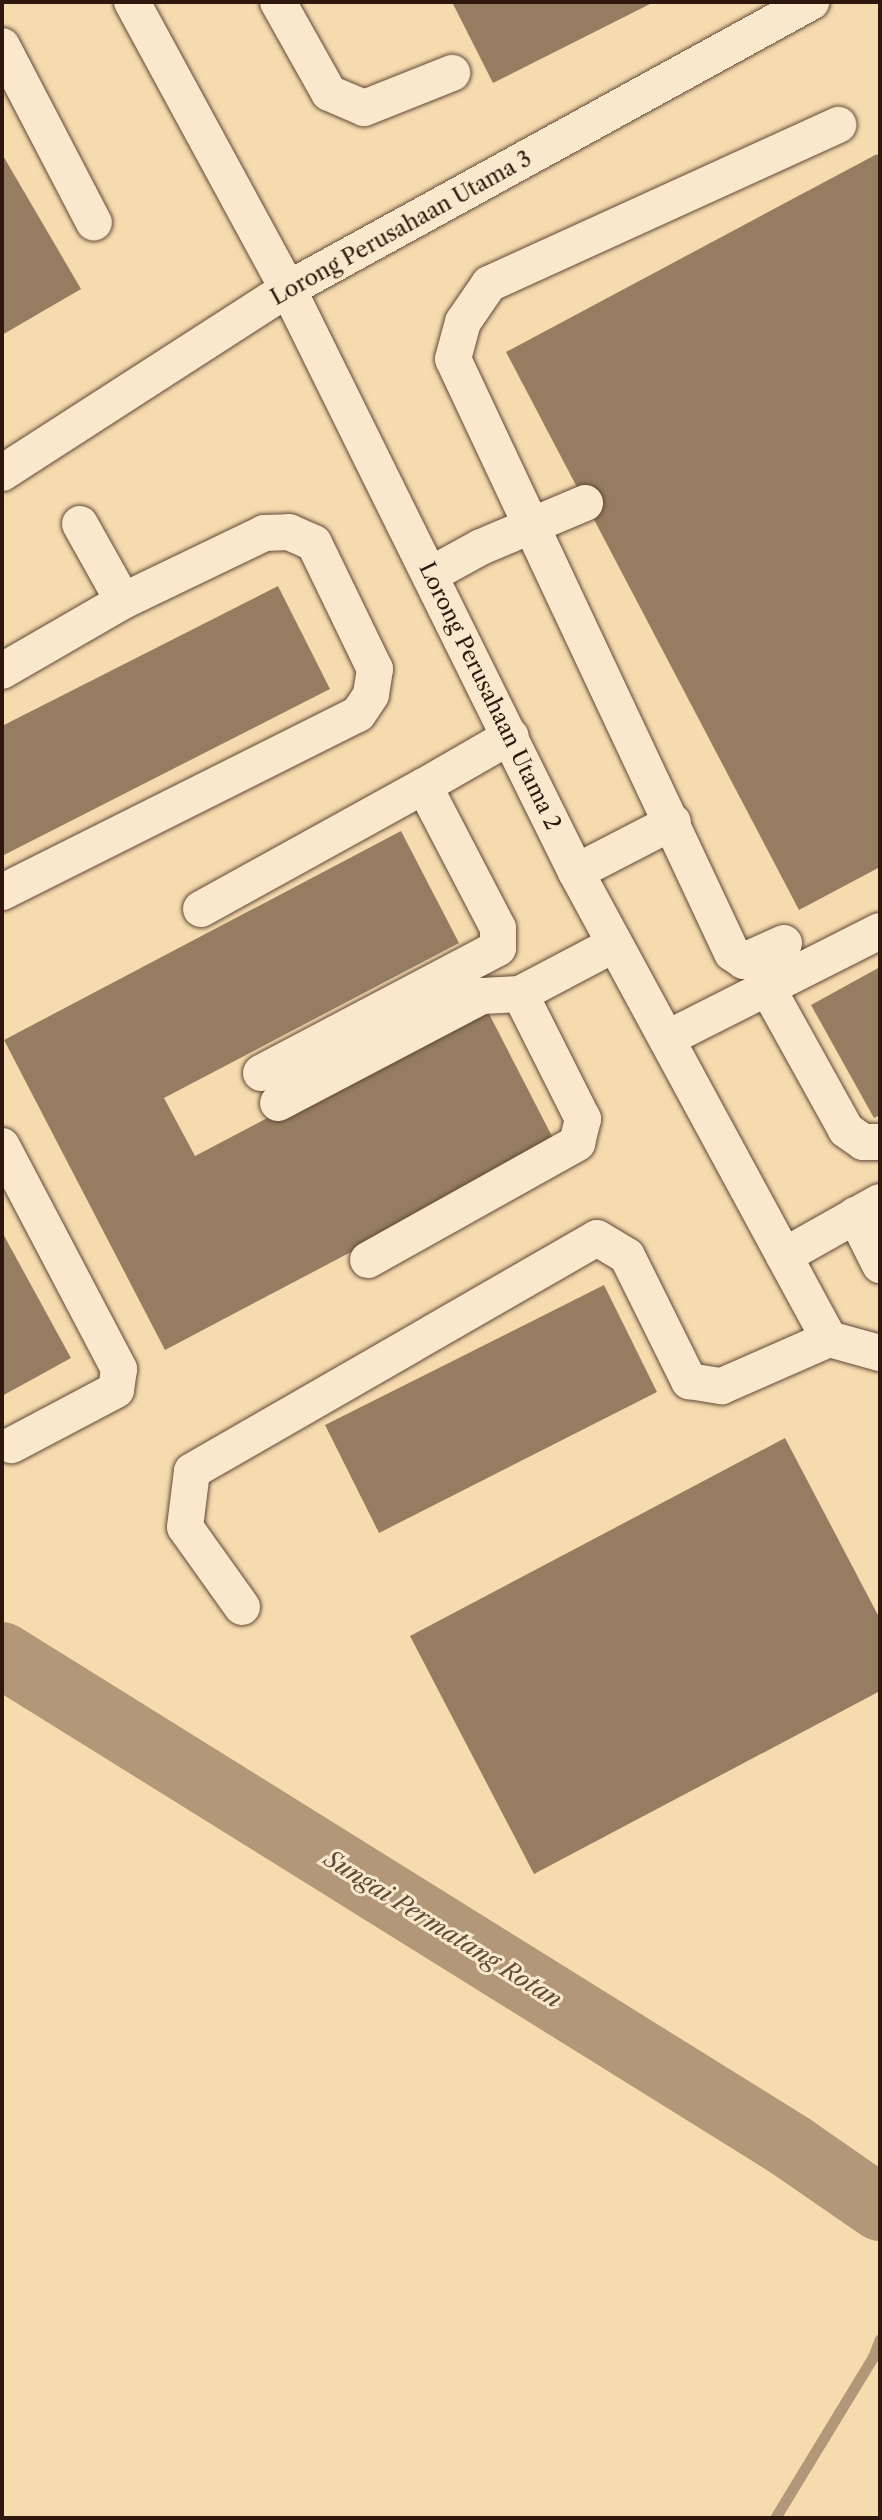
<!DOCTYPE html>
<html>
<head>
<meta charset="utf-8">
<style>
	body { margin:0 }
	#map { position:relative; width:882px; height:2520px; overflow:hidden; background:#f6dbaf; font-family:"Libre Caslon Text",serif }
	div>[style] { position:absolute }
	.stream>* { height:11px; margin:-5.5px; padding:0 5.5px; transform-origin:5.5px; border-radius:5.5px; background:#b29878 }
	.river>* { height:66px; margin:-33px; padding:0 33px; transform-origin:33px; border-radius:33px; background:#b29878 }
	.building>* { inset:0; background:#967d61 }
	.roads { filter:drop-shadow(0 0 2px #614836) drop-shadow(0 0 2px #614836) }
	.minor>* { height:36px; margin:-18px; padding:0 18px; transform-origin:18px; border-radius:18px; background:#f9e8cb }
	span { translate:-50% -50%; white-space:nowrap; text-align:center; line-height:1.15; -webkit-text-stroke:6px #f9e8cb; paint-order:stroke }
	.street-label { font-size:22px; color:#2f170d }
	.water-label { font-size:24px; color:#634b38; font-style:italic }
	.frame { position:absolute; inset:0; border:4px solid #2f170d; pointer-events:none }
</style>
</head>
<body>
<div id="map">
	<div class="stream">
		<i style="left:775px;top:2518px;width:188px;rotate:-58.7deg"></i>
		<i style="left:873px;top:2357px;width:19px;rotate:-69deg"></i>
	</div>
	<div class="river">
		<i style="left:2px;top:1655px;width:931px;rotate:31.91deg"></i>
		<i style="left:792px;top:2147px;width:107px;rotate:34.7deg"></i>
	</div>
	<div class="building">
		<i style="clip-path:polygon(452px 2px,654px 2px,493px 83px)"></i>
		<i style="clip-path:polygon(2px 154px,81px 289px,2px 335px)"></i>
		<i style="clip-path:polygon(877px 154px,880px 160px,880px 867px,799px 910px,506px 352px)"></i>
		<i style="clip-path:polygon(278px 586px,330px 689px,2px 856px,2px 726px)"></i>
		<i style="clip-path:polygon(401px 831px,459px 943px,164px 1098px,195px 1156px,484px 1004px,556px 1144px,165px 1350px,4px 1040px)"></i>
		<i style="clip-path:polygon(880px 967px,880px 1115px,874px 1118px,811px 1005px)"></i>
		<i style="clip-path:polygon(2px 1232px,71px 1358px,2px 1396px)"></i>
		<i style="clip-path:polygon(604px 1285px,657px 1392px,379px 1533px,325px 1425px)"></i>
		<i style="clip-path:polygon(785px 1438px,880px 1619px,880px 1691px,534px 1874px,410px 1636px)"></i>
	</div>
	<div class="roads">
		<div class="minor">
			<i style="left:132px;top:2px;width:327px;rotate:61.5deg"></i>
			<i style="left:288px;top:289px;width:650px;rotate:63.71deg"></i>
			<i style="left:576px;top:872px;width:531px;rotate:61.55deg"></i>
			<i style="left:829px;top:1339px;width:53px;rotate:15.4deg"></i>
			<i style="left:278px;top:2px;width:104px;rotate:60.7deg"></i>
			<i style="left:329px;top:93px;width:38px;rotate:23deg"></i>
			<i style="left:364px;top:108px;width:95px;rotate:-21.7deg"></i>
			<i style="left:2px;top:46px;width:199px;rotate:62.5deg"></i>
			<i style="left:2px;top:473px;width:340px;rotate:-32.8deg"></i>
			<i style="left:288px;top:289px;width:597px;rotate:-28.76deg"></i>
			<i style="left:80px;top:524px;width:88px;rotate:60.8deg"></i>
			<i style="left:430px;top:575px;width:58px;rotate:-28.8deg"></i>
			<i style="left:481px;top:547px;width:113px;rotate:-22.9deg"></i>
			<i style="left:2px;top:671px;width:140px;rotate:-30deg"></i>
			<i style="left:123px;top:601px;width:157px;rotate:-25.7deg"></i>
			<i style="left:264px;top:533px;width:25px;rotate:-2deg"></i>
			<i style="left:289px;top:532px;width:27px;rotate:24deg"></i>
			<i style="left:314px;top:543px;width:140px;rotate:64.2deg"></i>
			<i style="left:375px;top:669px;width:26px;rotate:99deg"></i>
			<i style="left:371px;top:695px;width:23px;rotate:124deg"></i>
			<i style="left:358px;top:714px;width:398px;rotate:153.4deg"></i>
			<i style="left:576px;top:872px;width:109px;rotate:-27.3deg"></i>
			<i style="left:201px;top:909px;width:255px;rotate:-28.9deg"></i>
			<i style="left:784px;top:943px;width:44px;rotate:155.8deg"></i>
			<i style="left:744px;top:961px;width:14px;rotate:-146deg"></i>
			<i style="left:732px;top:953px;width:656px;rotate:-115.16deg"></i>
			<i style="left:453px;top:359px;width:38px;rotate:-75deg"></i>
			<i style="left:463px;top:322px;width:46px;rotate:-55.6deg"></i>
			<i style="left:489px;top:284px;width:384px;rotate:-24.5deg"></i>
			<i style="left:768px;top:989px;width:161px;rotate:61deg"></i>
			<i style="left:846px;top:1130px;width:21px;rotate:35deg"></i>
			<i style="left:863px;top:1142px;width:17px"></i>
			<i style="left:668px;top:1038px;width:237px;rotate:-26.8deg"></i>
			<i style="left:261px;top:1073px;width:268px;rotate:-27.8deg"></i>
			<i style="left:498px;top:948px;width:20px;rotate:-90deg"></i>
			<i style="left:498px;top:928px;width:160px;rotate:-117.5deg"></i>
			<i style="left:424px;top:786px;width:100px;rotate:-29.9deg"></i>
			<i style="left:278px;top:1103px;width:230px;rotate:-27.7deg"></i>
			<i style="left:482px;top:996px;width:38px;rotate:-3deg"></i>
			<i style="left:2px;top:1146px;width:252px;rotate:62.3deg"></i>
			<i style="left:119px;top:1369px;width:21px;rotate:98deg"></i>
			<i style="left:116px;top:1390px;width:118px;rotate:152.1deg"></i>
			<i style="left:855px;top:1215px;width:56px;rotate:63.4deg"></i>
			<i style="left:784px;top:1256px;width:110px;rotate:-29.4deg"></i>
			<i style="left:368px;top:1260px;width:240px;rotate:-29.2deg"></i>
			<i style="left:577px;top:1143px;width:25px;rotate:-76deg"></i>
			<i style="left:583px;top:1119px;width:140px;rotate:-116.7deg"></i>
			<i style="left:520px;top:994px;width:107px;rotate:-27.8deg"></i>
			<i style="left:242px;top:1607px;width:98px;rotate:-125.5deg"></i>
			<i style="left:185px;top:1527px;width:56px;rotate:-82.9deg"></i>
			<i style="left:192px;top:1471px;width:467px;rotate:-29.9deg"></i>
			<i style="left:597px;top:1238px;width:35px;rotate:31deg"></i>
			<i style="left:627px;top:1256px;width:140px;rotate:63.6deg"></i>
			<i style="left:689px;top:1381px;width:33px;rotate:9deg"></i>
			<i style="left:722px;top:1386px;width:117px;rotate:-23.7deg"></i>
		</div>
	</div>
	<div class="street-label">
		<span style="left:401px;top:228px;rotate:-29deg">Lorong Perusahaan Utama 3</span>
		<span style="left:490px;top:696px;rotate:64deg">Lorong Perusahaan Utama 2</span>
	</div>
	<div class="water-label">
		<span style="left:443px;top:1929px;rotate:32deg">Sungai Permatang Rotan</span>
	</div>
	<div class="frame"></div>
</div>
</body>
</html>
